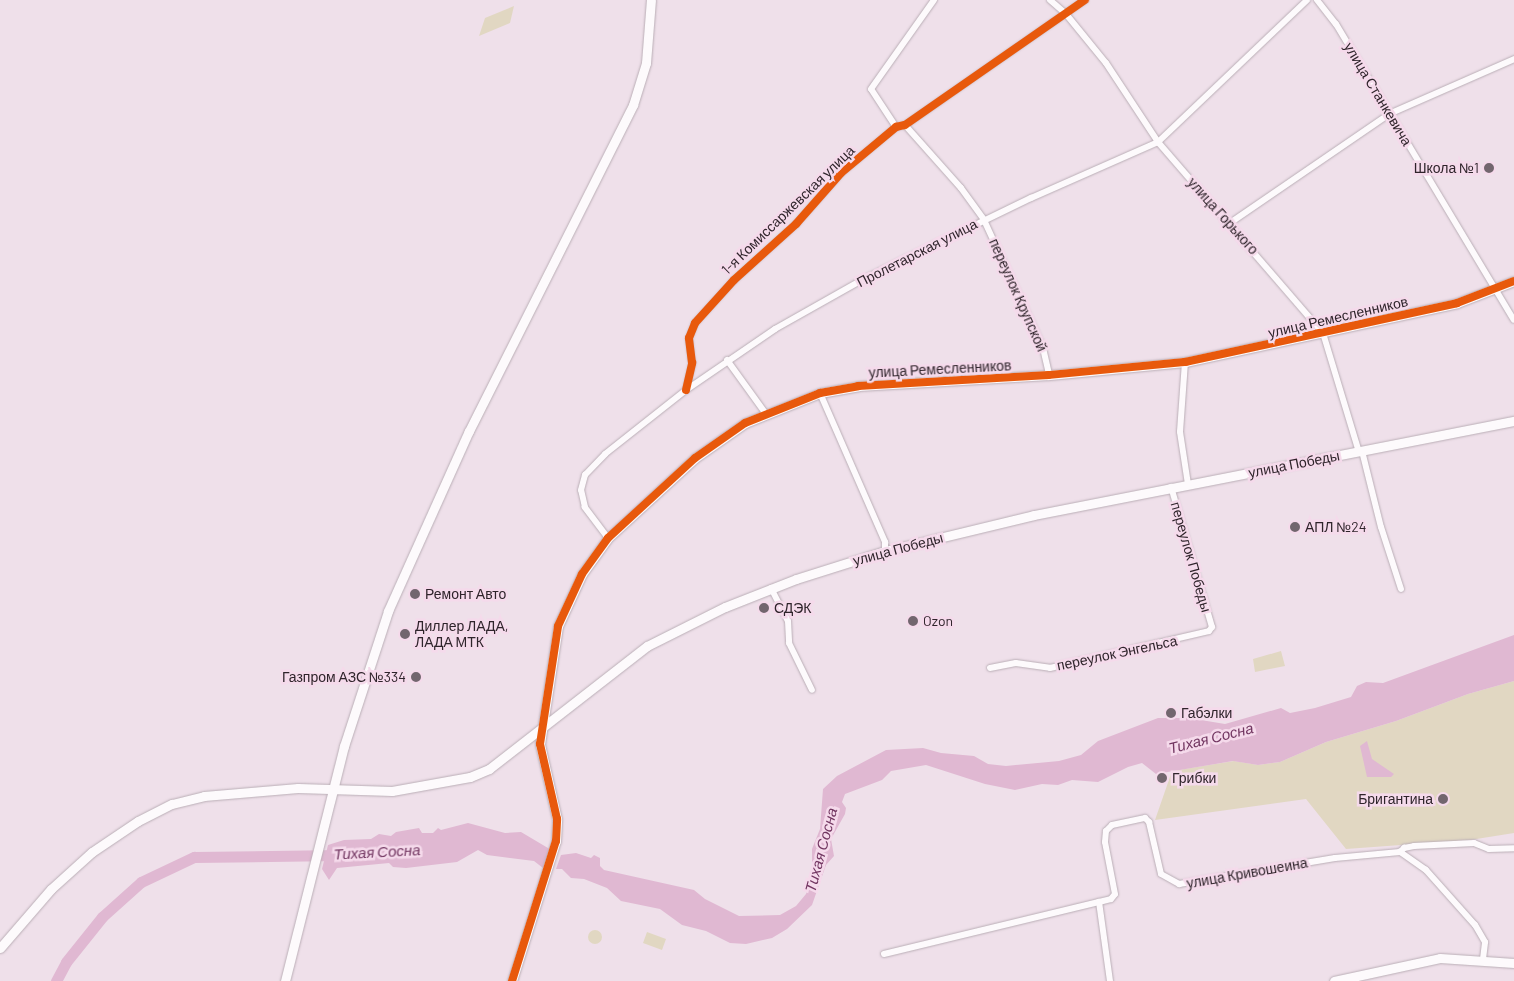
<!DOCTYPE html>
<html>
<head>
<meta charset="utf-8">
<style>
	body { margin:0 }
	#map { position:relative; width:1514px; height:981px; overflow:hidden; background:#efe0ea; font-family:Barlow,sans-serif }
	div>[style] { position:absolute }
	.green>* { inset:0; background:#e1d7c2 }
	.round { border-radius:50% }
	.water>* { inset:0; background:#e0b8d2 }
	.river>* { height:11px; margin:-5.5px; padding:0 5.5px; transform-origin:5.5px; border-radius:5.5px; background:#e0b8d2 }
	.roads { filter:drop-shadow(0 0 1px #baaeb6) drop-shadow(0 0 1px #baaeb6) }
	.street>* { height:6px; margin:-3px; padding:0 3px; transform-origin:3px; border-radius:3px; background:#fdfafc }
	.secondary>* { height:9px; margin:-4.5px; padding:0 4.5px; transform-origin:4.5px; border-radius:4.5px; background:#fdfafc }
	.cycleway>* { height:8px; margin:-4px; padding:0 4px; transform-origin:4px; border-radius:4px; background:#e8590c }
	.dots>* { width:14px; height:14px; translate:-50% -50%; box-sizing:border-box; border:2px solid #f5daeb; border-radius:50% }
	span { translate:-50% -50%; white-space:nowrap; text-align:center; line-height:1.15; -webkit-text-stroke:5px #f5daeb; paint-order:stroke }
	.street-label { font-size:14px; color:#2f242b }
	.poi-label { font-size:14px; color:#2f242b }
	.right { translate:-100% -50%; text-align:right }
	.left { translate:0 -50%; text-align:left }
	.water-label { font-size:15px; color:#723661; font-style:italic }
</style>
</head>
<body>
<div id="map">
	<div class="green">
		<i style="clip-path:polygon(514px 6px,510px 23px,479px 36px,485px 18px)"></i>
		<i style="clip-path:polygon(1281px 651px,1285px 666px,1255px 672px,1253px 659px)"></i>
		<i style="clip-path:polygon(1514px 681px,1514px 833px,1470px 840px,1346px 849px,1306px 799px,1155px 820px,1172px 771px,1234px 761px,1258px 765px,1280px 762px,1326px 742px,1396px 721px,1468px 694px)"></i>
		<i class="round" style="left:588px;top:930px;width:14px;height:14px"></i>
		<i style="clip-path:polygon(647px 932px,666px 939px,662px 950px,643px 943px)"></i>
	</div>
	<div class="water">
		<i style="clip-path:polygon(1514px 635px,1514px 681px,1468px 694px,1396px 721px,1326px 742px,1280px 762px,1258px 765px,1233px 761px,1156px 774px,1142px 763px,1128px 767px,1098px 782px,1072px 780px,1058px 785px,1042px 784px,1015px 790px,985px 784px,926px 765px,891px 771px,882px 780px,845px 794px,842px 802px,846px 808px,845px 814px,831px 839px,834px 856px,826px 865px,812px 905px,787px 929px,772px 938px,746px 944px,730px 943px,706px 931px,682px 925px,660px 909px,621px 901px,607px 888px,584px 879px,571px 878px,562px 869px,556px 869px,561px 855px,576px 853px,591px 858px,594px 855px,600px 858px,600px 866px,604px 870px,694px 890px,705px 899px,739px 916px,780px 915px,796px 906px,806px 894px,812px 877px,812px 849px,820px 829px,823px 789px,837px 776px,886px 750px,923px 748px,941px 753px,974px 756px,988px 764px,1006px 766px,1059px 761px,1081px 755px,1098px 741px,1158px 718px,1189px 718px,1225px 724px,1281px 708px,1290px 713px,1315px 708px,1351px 697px,1357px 686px,1366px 682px,1383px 683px)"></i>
		<i style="clip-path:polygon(1367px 741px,1372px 759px,1394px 774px,1391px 777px,1367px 777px,1360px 746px)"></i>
		<i style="clip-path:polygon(468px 823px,505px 833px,521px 832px,553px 851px,543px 868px,534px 861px,487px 855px,478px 850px,457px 862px,406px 868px,393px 867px,389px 863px,337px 868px,329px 880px,322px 869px,328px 845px,344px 840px,371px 839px,379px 834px,391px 836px,396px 832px,419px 828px,422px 833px,433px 833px,438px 828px,441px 830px)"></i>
	</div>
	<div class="river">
		<i style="left:56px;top:981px;width:21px;rotate:-62deg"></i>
		<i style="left:66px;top:962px;width:58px;rotate:-51.3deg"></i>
		<i style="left:102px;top:917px;width:52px;rotate:-41.9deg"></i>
		<i style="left:141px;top:882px;width:59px;rotate:-25.3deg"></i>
		<i style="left:194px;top:857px;width:146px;rotate:-0.8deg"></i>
	</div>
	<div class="roads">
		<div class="street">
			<i style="left:1050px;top:0;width:21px;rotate:41deg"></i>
			<i style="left:1066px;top:14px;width:63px;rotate:50.8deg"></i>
			<i style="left:1106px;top:63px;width:95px;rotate:56.6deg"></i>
			<i style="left:1158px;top:142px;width:252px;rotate:49.2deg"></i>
			<i style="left:1323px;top:333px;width:124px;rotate:73.2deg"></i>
			<i style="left:1317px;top:0;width:31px;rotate:52deg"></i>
			<i style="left:1336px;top:24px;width:345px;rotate:59deg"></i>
			<i style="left:905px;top:125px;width:84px;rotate:48.4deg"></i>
			<i style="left:961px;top:188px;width:39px;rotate:54deg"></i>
			<i style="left:984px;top:220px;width:141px;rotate:65.3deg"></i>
			<i style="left:1043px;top:348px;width:28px;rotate:77deg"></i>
			<i style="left:896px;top:127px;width:45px;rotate:-123.3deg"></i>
			<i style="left:871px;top:89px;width:109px;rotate:-54.7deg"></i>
			<i style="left:1230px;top:223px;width:193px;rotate:-34.4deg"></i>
			<i style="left:1389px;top:114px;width:137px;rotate:-23.7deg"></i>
			<i style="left:727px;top:360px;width:67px;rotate:54.2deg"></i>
			<i style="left:1185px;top:362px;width:70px;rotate:94.1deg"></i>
			<i style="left:1180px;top:432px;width:53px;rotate:81.3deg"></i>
			<i style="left:686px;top:390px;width:28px;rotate:-77deg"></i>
			<i style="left:692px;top:363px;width:25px;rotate:-97deg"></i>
			<i style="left:689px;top:338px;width:16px;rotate:-68deg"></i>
			<i style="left:695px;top:323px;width:58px;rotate:-47.8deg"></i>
			<i style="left:734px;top:280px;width:84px;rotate:-42.1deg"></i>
			<i style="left:796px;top:224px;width:68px;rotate:-48.6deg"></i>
			<i style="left:841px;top:173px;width:72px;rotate:-39.9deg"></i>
			<i style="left:896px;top:127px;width:9px;rotate:-13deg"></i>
			<i style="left:905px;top:125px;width:219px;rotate:-34.8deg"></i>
			<i style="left:820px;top:393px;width:163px;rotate:66.4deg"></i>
			<i style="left:885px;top:542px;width:9px;rotate:90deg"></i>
			<i style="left:1362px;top:451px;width:78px;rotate:76deg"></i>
			<i style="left:1381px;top:527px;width:65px;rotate:72.1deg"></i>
			<i style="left:608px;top:538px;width:39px;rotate:-127deg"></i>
			<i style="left:585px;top:507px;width:17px;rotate:-103deg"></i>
			<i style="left:581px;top:490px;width:16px;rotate:-75deg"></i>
			<i style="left:585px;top:475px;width:29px;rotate:-46deg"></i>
			<i style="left:605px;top:454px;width:103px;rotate:-38.3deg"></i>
			<i style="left:686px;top:390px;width:108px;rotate:-34.4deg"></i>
			<i style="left:775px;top:329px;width:100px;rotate:-29.4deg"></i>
			<i style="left:862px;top:280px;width:188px;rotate:-25.9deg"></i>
			<i style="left:1031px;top:198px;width:139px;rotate:-23.8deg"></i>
			<i style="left:1158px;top:142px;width:206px;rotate:-43.6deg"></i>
			<i style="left:771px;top:588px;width:37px;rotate:63deg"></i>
			<i style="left:788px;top:621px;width:22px;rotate:87deg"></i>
			<i style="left:789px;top:643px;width:52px;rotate:63.9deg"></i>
			<i style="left:990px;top:668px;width:26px;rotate:-11deg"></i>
			<i style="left:1016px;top:663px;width:34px;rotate:8deg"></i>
			<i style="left:1050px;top:668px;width:163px;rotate:-13.1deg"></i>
			<i style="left:1209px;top:631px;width:5px;rotate:-53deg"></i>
			<i style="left:1212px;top:627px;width:146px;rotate:-106.3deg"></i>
			<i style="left:884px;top:954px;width:221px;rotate:-13.6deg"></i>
			<i style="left:1483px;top:959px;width:17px;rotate:-83deg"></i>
			<i style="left:1485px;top:942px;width:20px;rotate:-120deg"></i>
			<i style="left:1475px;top:925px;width:74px;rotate:-131.7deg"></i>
			<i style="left:1426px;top:870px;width:32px;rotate:-145deg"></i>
			<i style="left:1400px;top:852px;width:6px;rotate:-45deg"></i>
			<i style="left:1404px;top:848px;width:10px;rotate:-11deg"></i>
			<i style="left:1414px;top:846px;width:60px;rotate:-2.9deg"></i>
			<i style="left:1474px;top:843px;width:16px;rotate:22deg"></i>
			<i style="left:1489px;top:849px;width:25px;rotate:-2deg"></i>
			<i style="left:1110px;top:981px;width:80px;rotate:-97.9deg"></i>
			<i style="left:1099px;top:902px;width:12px;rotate:-14deg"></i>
			<i style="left:1111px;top:899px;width:6px;rotate:-51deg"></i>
			<i style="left:1115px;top:894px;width:53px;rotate:-100.9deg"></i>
			<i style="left:1105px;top:842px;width:11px;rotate:-85deg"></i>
			<i style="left:1106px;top:831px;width:8px;rotate:-45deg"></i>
			<i style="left:1112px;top:825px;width:34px;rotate:-12deg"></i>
			<i style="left:1145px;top:818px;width:6px;rotate:45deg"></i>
			<i style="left:1149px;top:822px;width:53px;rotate:77deg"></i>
			<i style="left:1161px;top:874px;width:21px;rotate:29deg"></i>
			<i style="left:1179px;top:884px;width:158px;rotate:-9.5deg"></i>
			<i style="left:1335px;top:858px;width:65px;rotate:-5.3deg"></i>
		</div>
		<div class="secondary">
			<i style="left:0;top:948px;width:78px;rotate:-49.2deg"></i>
			<i style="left:51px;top:889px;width:55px;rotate:-42.1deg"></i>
			<i style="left:92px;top:852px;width:55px;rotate:-34deg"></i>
			<i style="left:138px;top:821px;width:38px;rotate:-27deg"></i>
			<i style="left:172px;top:804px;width:33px;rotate:-14deg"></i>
			<i style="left:204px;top:796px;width:94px;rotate:-4.9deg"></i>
			<i style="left:298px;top:788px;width:94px;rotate:1.8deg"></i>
			<i style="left:392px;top:791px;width:79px;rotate:-10.2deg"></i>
			<i style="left:470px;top:777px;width:21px;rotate:-23deg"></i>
			<i style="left:489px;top:769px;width:200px;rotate:-37.9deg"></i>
			<i style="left:647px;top:646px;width:87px;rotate:-26.6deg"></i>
			<i style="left:725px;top:607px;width:76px;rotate:-21.5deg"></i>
			<i style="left:796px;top:579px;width:93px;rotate:-17.5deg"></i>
			<i style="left:885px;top:551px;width:153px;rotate:-13.6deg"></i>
			<i style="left:1034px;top:515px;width:489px;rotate:-11.1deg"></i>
			<i style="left:285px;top:981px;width:242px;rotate:-75.9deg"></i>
			<i style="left:344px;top:746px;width:142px;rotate:-71.9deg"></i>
			<i style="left:388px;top:611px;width:197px;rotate:-65.8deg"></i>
			<i style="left:469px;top:431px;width:365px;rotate:-63.3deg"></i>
			<i style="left:633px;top:105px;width:44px;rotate:-72.8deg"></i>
			<i style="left:646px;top:63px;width:63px;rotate:-85.5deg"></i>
			<i style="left:512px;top:981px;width:147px;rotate:-72.6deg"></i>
			<i style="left:556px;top:841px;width:22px;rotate:-87deg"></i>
			<i style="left:557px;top:819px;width:77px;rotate:-102.8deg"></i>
			<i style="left:540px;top:744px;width:119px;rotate:-81.3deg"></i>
			<i style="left:558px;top:626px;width:57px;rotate:-65.2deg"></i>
			<i style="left:582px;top:574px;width:44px;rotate:-54.2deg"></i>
			<i style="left:608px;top:538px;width:118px;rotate:-42.6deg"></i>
			<i style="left:695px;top:458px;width:61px;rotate:-35deg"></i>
			<i style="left:745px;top:423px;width:81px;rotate:-21.8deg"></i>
			<i style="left:820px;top:393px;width:39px;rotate:-10deg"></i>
			<i style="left:858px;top:386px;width:191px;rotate:-3.3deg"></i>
			<i style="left:1049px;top:375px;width:137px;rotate:-5.5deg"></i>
			<i style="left:1185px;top:362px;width:278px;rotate:-12.2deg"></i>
			<i style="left:1457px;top:303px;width:61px;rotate:-21.1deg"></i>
			<i style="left:1334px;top:981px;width:108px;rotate:-12.2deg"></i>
			<i style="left:1440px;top:958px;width:74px;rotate:3.9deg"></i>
		</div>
	</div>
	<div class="cycleway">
		<i style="left:686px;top:390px;width:28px;rotate:-77deg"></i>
		<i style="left:692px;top:363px;width:25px;rotate:-97deg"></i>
		<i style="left:689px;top:338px;width:16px;rotate:-68deg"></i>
		<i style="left:695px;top:323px;width:58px;rotate:-47.8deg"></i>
		<i style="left:734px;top:280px;width:84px;rotate:-42.1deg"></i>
		<i style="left:796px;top:224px;width:68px;rotate:-48.6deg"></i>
		<i style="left:841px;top:173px;width:72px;rotate:-39.9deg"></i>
		<i style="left:896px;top:127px;width:9px;rotate:-13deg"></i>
		<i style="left:905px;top:125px;width:219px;rotate:-34.8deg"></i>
		<i style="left:512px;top:981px;width:147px;rotate:-72.6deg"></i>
		<i style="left:556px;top:841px;width:22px;rotate:-87deg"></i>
		<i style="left:557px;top:819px;width:77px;rotate:-102.8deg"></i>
		<i style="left:540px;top:744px;width:119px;rotate:-81.3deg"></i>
		<i style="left:558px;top:626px;width:57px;rotate:-65.2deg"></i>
		<i style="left:582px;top:574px;width:44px;rotate:-54.2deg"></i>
		<i style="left:608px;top:538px;width:118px;rotate:-42.6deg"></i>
		<i style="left:695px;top:458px;width:61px;rotate:-35deg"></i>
		<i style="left:745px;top:423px;width:81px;rotate:-21.8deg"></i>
		<i style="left:820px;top:393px;width:39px;rotate:-10deg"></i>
		<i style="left:858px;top:386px;width:191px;rotate:-3.3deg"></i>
		<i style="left:1049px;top:375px;width:137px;rotate:-5.5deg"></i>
		<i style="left:1185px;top:362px;width:278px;rotate:-12.2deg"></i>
		<i style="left:1457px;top:303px;width:61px;rotate:-21.1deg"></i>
	</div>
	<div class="dots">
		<i style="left:1489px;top:168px;background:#72666e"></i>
		<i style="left:1295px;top:527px;background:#72666e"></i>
		<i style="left:415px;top:594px;background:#72666e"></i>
		<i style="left:764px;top:608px;background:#72666e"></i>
		<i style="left:913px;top:621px;background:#72666e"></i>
		<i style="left:405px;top:634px;background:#72666e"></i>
		<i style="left:416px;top:677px;background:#72666e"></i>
		<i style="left:1171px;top:713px;background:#72666e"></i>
		<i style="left:1162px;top:778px;background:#72666e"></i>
		<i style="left:1443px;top:799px;background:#72666e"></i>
	</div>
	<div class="street-label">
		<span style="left:1378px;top:94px;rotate:59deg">улица Станкевича</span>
		<span style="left:788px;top:210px;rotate:-44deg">1-я Комиссаржевская улица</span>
		<span style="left:1223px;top:216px;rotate:48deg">улица Горького</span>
		<span style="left:917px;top:253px;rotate:-27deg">Пролетарская улица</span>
		<span style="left:1018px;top:295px;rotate:66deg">переулок Крупской</span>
		<span style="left:1338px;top:317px;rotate:-13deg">улица Ремесленников</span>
		<span style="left:940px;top:369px;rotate:-3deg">улица Ремесленников</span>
		<span style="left:1294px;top:464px;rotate:-11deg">улица Победы</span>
		<span style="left:898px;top:549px;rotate:-15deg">улица Победы</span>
		<span style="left:1191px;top:557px;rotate:74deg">переулок Победы</span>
		<span style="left:1117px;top:653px;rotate:-12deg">переулок Энгельса</span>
		<span style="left:1247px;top:873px;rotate:-10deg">улица Кривошеина</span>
	</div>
	<div class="poi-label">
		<span class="right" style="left:1479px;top:168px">Школа №1</span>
		<span class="left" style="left:1305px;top:527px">АПЛ №24</span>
		<span class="left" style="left:425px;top:594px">Ремонт Авто</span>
		<span class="left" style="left:774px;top:608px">СДЭК</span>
		<span class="left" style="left:923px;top:621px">Ozon</span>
		<span class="left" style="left:415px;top:634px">Диллер ЛАДА,<br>ЛАДА МТК</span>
		<span class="right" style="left:406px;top:677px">Газпром АЗС №334</span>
		<span class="left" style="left:1181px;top:713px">Габэлки</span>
		<span class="left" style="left:1172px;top:778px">Грибки</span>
		<span class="right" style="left:1433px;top:799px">Бригантина</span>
	</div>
	<div class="water-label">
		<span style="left:1211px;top:738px;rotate:-14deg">Тихая Сосна</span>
		<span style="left:821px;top:850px;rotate:-75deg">Тихая Сосна</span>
		<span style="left:377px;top:852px;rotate:-3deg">Тихая Сосна</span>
	</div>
</div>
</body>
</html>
